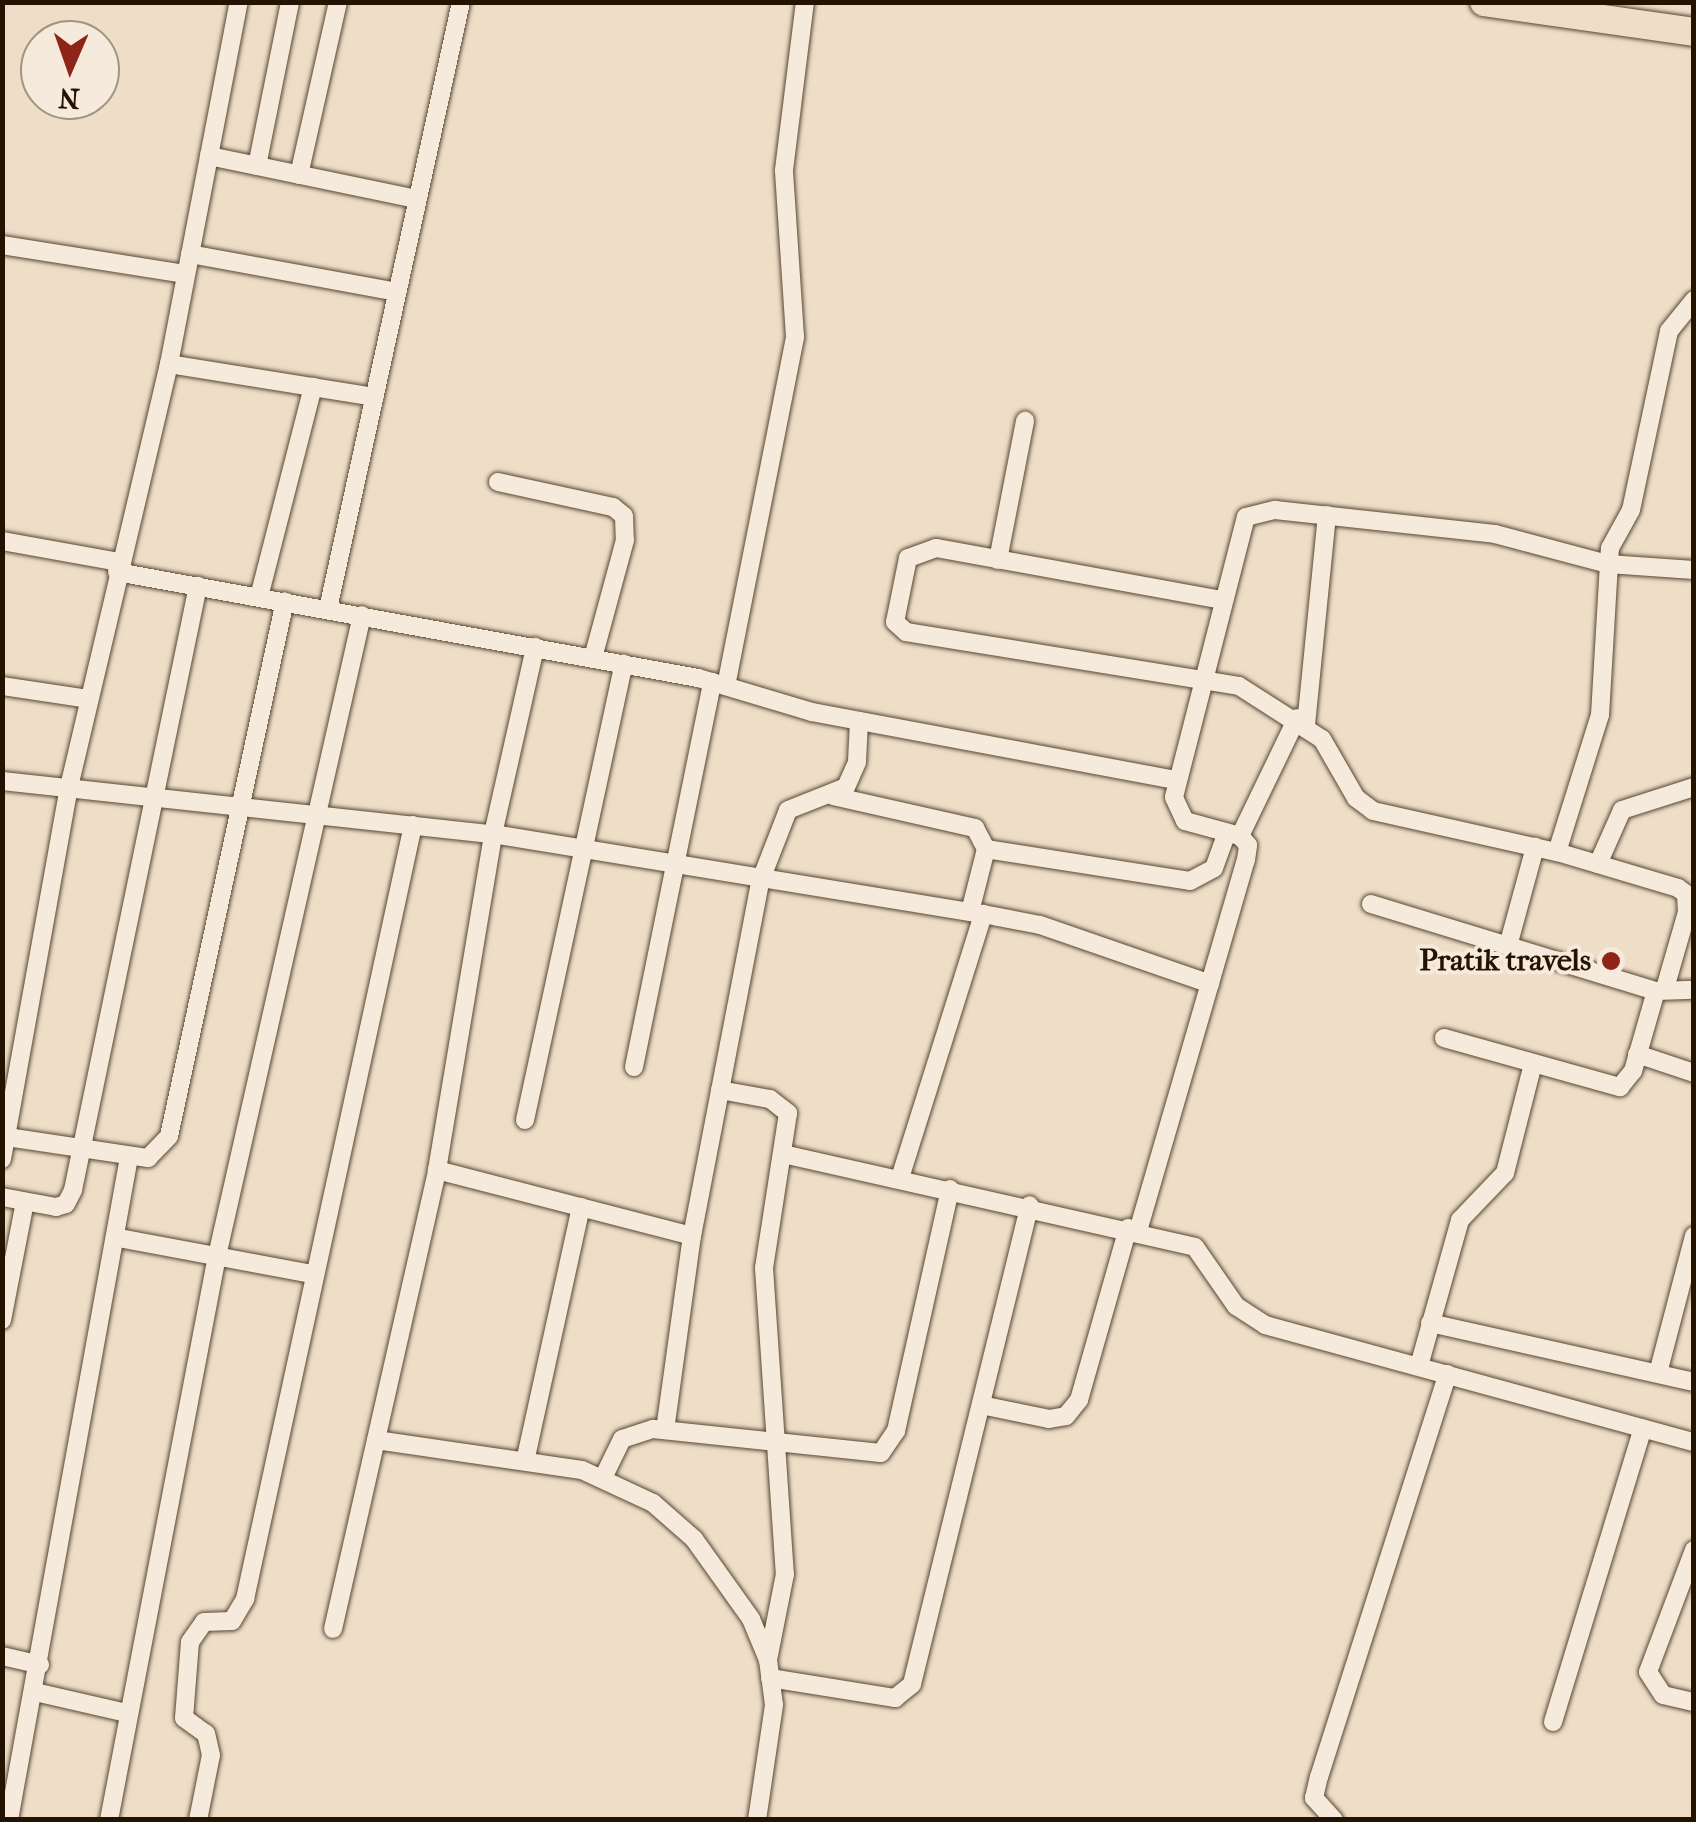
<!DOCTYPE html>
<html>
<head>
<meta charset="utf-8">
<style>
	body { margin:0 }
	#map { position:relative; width:1696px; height:1822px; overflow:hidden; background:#efdec7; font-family:"IM FELL French Canon",serif }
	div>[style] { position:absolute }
	.roads { filter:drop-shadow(0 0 2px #564632) drop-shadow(0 0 2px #564632) }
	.minor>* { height:18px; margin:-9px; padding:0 9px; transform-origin:9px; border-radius:9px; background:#f5eadb }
	.trunk>* { height:28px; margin:-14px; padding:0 14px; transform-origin:14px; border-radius:14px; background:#efdec7 }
	.dots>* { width:28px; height:28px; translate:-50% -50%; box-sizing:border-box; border:5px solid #f5eadb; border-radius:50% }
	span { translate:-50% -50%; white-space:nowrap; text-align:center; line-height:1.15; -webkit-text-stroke:8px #f5eadb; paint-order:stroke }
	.poi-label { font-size:30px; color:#231300; font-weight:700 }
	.right { translate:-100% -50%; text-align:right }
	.frame { position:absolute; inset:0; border:5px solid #231300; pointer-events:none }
	.north { position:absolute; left:20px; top:20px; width:100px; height:100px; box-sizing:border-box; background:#f5eadb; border:2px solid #a19483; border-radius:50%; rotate:182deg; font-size:28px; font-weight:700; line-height:40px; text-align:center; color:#231300 }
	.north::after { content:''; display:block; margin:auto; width:35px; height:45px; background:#8f2418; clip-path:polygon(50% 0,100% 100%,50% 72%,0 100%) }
</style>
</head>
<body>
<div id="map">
	<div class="roads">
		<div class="minor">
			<i style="left:209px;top:156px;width:212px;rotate:11.7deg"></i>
			<i style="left:257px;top:166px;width:167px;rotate:-78.6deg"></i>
			<i style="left:299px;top:175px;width:177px;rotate:-77.3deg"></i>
			<i style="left:2px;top:245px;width:186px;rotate:9deg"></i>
			<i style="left:190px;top:254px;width:210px;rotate:10.4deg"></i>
			<i style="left:169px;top:364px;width:208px;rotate:9.1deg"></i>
			<i style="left:498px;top:482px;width:118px;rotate:12.3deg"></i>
			<i style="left:613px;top:507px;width:14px;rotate:39deg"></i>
			<i style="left:624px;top:516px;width:24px;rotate:88deg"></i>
			<i style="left:625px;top:540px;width:122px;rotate:105.2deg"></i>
			<i style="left:2px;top:541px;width:119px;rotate:10.2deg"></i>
			<i style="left:998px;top:560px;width:142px;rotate:-79deg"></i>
			<i style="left:117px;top:572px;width:591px;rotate:10.34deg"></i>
			<i style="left:698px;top:678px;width:119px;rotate:16.6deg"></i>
			<i style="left:812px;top:712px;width:371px;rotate:10.6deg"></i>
			<i style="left:259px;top:597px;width:217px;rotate:-75.6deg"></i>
			<i style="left:1222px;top:600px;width:291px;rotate:-169.7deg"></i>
			<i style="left:936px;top:548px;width:30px;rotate:160deg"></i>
			<i style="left:908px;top:558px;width:65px;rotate:101.5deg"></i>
			<i style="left:895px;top:622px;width:15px;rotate:42deg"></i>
			<i style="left:906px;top:632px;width:337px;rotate:9.2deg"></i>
			<i style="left:1239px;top:686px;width:98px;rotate:32.6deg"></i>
			<i style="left:1322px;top:739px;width:68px;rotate:60deg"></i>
			<i style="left:1356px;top:798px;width:21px;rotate:37deg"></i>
			<i style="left:1373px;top:811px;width:189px;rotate:12.6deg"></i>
			<i style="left:1557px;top:852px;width:126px;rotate:16.6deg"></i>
			<i style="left:1678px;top:888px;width:10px;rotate:37deg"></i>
			<i style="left:1686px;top:894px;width:18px;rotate:87deg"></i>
			<i style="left:1687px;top:912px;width:79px;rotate:106.1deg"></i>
			<i style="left:328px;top:609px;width:621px;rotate:-77.64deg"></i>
			<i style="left:2px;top:686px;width:88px;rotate:8.5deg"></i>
			<i style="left:726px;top:686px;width:356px;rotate:-78.8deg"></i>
			<i style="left:795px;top:337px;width:167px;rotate:-93.8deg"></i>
			<i style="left:784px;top:170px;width:169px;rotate:-82.9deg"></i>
			<i style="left:1306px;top:725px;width:211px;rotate:-84.3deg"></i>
			<i style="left:2px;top:781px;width:494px;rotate:6.2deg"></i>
			<i style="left:493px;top:834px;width:496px;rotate:9.3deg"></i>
			<i style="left:983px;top:914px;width:58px;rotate:10.9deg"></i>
			<i style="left:1040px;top:925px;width:180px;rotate:19.1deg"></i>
			<i style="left:833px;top:796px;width:146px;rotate:12.7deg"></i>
			<i style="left:975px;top:828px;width:24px;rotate:62deg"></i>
			<i style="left:986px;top:849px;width:65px;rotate:104.3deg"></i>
			<i style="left:1240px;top:836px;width:131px;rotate:-64.2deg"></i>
			<i style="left:986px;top:849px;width:206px;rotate:8.9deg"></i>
			<i style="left:1190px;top:881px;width:27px;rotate:-28deg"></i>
			<i style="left:1214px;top:868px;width:37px;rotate:-70deg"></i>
			<i style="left:1557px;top:852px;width:144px;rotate:-72.6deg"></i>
			<i style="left:1600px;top:715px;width:167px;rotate:-86.6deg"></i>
			<i style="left:1610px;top:548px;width:43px;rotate:-61.1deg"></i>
			<i style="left:1631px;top:510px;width:183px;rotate:-78deg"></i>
			<i style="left:1669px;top:331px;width:40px;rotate:-51deg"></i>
			<i style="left:1598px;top:864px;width:59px;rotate:-66deg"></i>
			<i style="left:1622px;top:810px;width:76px;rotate:-17.7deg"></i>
			<i style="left:1371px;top:904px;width:298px;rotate:17deg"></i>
			<i style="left:1508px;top:946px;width:103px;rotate:-74.7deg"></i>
			<i style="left:1444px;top:1038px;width:183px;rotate:15.6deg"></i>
			<i style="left:1620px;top:1087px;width:21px;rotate:-51deg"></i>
			<i style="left:1633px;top:1071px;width:83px;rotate:-74deg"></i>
			<i style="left:1656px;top:991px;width:38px;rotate:-2deg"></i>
			<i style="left:1637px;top:1054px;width:60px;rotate:18.4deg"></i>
			<i style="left:634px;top:1067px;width:393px;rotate:-78.5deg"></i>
			<i style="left:720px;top:1090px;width:51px;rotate:10.2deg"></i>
			<i style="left:770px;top:1099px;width:23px;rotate:38deg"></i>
			<i style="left:788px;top:1113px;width:157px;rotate:98.8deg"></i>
			<i style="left:764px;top:1268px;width:307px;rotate:86.1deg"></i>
			<i style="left:785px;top:1574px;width:88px;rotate:101.2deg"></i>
			<i style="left:525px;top:1120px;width:467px;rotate:-77.8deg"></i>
			<i style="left:7px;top:1137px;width:143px;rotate:8.5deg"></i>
			<i style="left:148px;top:1158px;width:30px;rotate:-46deg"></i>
			<i style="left:169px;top:1136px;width:547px;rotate:-77.77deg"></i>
			<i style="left:783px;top:1154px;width:422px;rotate:12.7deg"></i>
			<i style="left:1195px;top:1247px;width:72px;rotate:55.2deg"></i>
			<i style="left:1236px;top:1306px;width:35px;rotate:33deg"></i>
			<i style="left:1265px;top:1325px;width:445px;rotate:15.3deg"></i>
			<i style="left:2px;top:1159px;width:378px;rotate:-79.8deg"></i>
			<i style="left:69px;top:787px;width:435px;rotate:-76.7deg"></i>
			<i style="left:169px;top:364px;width:369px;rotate:-79.1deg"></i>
			<i style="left:437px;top:1170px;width:263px;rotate:14.5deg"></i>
			<i style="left:900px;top:1178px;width:277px;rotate:-72.5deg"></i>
			<i style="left:2px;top:1197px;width:55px;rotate:10.5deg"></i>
			<i style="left:56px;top:1207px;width:10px;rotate:-17deg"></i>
			<i style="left:66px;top:1204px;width:16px;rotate:-63deg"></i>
			<i style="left:73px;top:1190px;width:617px;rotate:-78.31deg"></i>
			<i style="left:1138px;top:1231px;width:386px;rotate:-73.8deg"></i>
			<i style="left:1246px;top:860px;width:15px;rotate:-82deg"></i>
			<i style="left:1248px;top:845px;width:12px;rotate:-132deg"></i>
			<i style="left:1240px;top:836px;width:57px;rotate:-164.7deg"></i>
			<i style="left:1185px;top:821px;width:26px;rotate:-115deg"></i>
			<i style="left:1174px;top:797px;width:289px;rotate:-75.6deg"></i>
			<i style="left:1246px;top:517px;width:30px;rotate:-14deg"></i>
			<i style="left:1275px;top:510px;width:221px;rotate:6.2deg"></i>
			<i style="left:1495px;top:534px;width:117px;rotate:14.9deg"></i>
			<i style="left:1608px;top:564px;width:86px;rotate:4deg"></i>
			<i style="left:119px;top:1238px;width:196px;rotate:10.6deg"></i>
			<i style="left:2px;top:1320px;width:120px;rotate:-79deg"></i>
			<i style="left:1430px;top:1323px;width:271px;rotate:12.6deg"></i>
			<i style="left:1419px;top:1366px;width:152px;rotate:-74.3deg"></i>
			<i style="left:1460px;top:1220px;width:65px;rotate:-46.2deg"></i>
			<i style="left:1505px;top:1173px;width:113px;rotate:-75.6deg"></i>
			<i style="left:1658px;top:1373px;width:142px;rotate:-75.3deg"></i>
			<i style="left:981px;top:1405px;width:69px;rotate:11.6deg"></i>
			<i style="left:1049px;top:1419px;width:17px;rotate:-10deg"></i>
			<i style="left:1066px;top:1416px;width:21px;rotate:-51deg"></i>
			<i style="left:1079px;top:1400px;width:179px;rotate:-74.1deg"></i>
			<i style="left:665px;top:1430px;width:196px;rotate:-82.1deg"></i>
			<i style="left:692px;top:1236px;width:360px;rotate:-79.1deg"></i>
			<i style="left:760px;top:882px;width:77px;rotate:-68.7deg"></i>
			<i style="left:788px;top:810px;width:62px;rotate:-21.6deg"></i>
			<i style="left:846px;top:787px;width:27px;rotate:-66deg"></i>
			<i style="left:857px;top:762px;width:41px;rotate:-87.2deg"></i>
			<i style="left:376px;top:1440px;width:208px;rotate:8.3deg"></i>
			<i style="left:582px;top:1470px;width:78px;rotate:24.9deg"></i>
			<i style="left:653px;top:1503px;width:55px;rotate:41.3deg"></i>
			<i style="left:694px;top:1539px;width:98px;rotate:54.5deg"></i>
			<i style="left:751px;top:1619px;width:44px;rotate:67.5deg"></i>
			<i style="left:768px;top:1660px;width:45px;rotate:82.4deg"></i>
			<i style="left:774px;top:1705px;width:116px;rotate:98.4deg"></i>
			<i style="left:526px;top:1457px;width:256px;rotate:-77.6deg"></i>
			<i style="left:603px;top:1478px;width:43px;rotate:-64deg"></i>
			<i style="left:622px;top:1439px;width:33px;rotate:-18deg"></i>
			<i style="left:653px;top:1429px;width:229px;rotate:6deg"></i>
			<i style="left:881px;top:1453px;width:27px;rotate:-56deg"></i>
			<i style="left:896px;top:1431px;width:248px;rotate:-77.4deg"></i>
			<i style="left:1694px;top:1550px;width:130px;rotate:110.7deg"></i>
			<i style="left:1648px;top:1672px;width:27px;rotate:57deg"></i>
			<i style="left:1663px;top:1695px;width:32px;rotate:13deg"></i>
			<i style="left:333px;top:1629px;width:471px;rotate:-77.2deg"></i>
			<i style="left:437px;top:1170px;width:341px;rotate:-80.5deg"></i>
			<i style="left:493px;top:834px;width:192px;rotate:-77.3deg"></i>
			<i style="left:2px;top:1656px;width:39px;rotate:13deg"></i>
			<i style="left:770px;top:1678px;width:127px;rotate:9.1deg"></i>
			<i style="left:895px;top:1698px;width:22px;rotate:-39deg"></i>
			<i style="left:912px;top:1684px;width:493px;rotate:-76.2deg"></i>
			<i style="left:35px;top:1692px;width:94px;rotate:12.9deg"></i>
			<i style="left:1553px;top:1722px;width:307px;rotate:-73deg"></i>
			<i style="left:9px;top:1820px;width:674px;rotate:-79.74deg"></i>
			<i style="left:109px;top:1820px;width:574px;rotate:-79.16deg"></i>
			<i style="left:217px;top:1256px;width:657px;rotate:-77.25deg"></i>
			<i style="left:198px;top:1820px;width:66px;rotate:-78.7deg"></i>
			<i style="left:211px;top:1755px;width:22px;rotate:-103deg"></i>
			<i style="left:206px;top:1734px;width:27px;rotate:-144deg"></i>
			<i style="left:184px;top:1718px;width:76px;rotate:-85.5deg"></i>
			<i style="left:190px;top:1642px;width:24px;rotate:-55deg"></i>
			<i style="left:204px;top:1622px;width:28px;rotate:-2deg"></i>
			<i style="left:232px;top:1621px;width:26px;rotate:-59deg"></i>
			<i style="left:245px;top:1599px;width:792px;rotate:-77.75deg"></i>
			<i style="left:1334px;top:1820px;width:30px;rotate:-132deg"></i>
			<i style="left:1314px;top:1798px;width:22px;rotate:-77deg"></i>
			<i style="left:1319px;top:1777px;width:423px;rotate:-72.3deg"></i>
		</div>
		<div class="trunk">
			<i style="left:1484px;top:2px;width:212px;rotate:8.1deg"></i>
		</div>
	</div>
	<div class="dots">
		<i style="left:1611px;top:961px;background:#8f2418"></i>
	</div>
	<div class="poi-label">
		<span class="right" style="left:1591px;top:961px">Pratik travels</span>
	</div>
	<div class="frame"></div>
	<div class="north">N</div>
</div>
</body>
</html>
